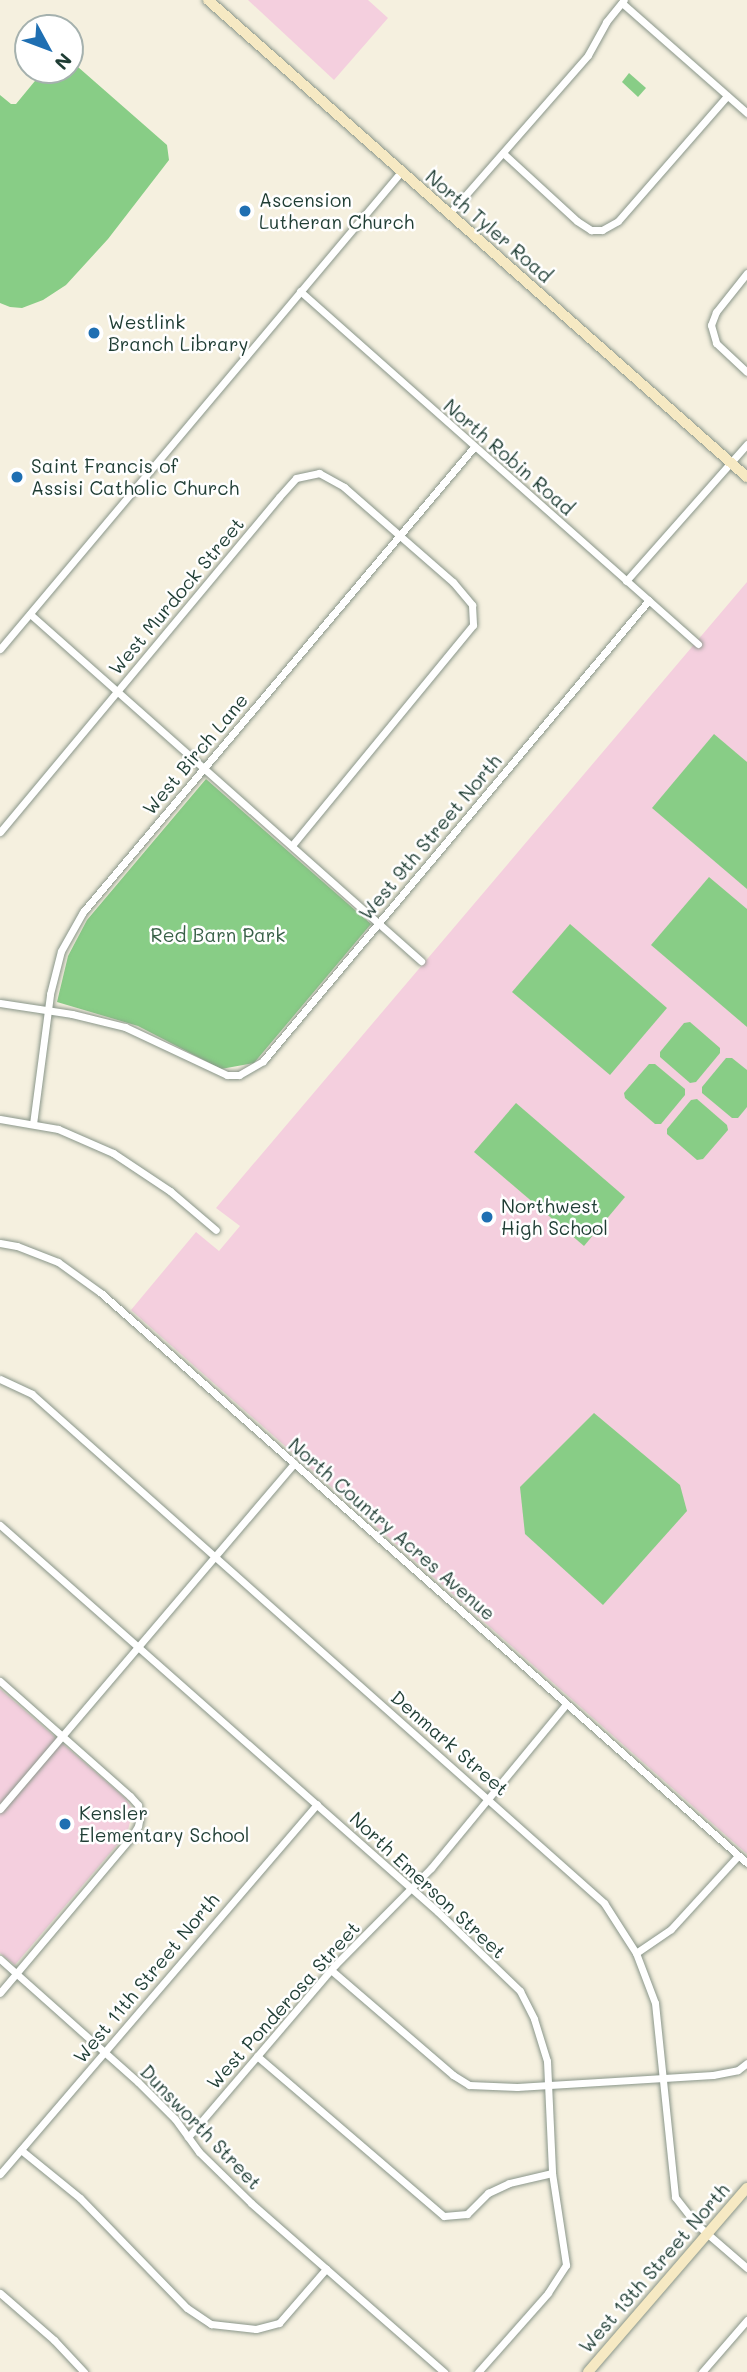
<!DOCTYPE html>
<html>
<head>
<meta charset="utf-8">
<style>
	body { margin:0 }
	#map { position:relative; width:747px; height:2372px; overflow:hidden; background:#f5f0df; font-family:Mali,sans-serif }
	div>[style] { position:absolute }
	.built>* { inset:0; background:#f4cfde }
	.green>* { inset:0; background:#88cd86 }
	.roads { filter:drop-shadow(0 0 2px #8a968a) drop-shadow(0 0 2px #8a968a) }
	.street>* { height:7px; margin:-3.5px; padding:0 3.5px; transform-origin:3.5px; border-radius:3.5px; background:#fff }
	.secondary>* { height:10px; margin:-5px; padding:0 5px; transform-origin:5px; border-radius:5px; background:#f6e9c3 }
	.dots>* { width:19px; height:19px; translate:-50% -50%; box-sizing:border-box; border:4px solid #fff; border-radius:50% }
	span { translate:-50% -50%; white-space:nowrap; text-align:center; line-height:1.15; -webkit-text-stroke:5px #fff; paint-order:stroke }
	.poi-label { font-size:19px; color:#1f3d34 }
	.left { translate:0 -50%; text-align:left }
	.street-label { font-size:19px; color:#1f3d34 }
	.park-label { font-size:19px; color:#396148 }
	.north { position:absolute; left:14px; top:14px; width:70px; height:70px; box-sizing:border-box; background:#fff; border:2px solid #a5b1ae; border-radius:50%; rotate:131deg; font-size:19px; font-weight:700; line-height:28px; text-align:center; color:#1f3d34 }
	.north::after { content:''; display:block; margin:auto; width:24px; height:32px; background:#1f6fb2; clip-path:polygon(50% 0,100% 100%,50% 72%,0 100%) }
</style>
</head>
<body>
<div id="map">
	<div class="built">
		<i style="clip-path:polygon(248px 0,368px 0,388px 18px,334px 80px)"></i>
		<i style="clip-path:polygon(747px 582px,747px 1854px,131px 1310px,196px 1232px,219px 1251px,240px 1226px,216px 1208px)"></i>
		<i style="clip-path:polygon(0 1689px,125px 1798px,133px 1810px,128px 1830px,122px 1839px,15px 1965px,0 1953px)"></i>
	</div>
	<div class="green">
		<i style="clip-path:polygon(70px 60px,167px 145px,169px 160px,108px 239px,66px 285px,43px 300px,22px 308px,10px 307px,0 303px,0 95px,11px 104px,16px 104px,44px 70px,70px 70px)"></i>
		<i style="clip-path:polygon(629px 73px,646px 88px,638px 97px,622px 82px)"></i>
		<i style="clip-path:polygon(714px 734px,747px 762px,747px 889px,652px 808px)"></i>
		<i style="clip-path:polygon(206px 779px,371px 924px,254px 1063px,221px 1069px,138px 1026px,57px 1002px,68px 956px,87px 920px)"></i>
		<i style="clip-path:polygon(709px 877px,747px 909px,747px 1027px,651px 945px)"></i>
		<i style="clip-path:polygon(570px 924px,667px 1008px,610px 1075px,512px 992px)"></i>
		<i style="clip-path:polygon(690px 1022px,720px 1048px,720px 1053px,696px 1082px,690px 1083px,660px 1057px,660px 1052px,684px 1023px)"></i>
		<i style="clip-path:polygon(726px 1058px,732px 1058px,747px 1070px,747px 1107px,738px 1118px,732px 1118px,702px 1093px,702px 1087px)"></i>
		<i style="clip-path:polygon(649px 1064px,655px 1064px,685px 1089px,685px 1095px,661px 1124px,655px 1124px,625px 1098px,624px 1093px)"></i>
		<i style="clip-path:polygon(697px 1099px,727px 1125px,728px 1130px,703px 1159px,697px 1160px,667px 1134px,667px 1129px,691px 1100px)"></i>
		<i style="clip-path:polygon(516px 1103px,625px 1197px,584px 1246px,474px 1152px)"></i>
		<i style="clip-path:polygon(594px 1413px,680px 1485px,687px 1511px,603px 1605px,525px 1534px,520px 1487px)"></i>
	</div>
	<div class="roads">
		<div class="street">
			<i style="left:622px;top:3px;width:167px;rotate:41.3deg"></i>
			<i style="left:503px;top:153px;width:100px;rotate:42.6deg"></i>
			<i style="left:577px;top:221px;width:17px;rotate:33deg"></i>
			<i style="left:591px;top:230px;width:11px"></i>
			<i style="left:602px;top:230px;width:18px;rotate:-29deg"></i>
			<i style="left:618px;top:221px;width:166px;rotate:-48.9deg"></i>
			<i style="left:449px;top:214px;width:211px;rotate:-48.8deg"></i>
			<i style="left:588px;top:55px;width:38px;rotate:-61deg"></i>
			<i style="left:606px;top:22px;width:28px;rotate:-51deg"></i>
			<i style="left:747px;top:273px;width:50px;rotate:128.5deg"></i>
			<i style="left:716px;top:312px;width:14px;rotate:111deg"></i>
			<i style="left:711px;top:325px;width:19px;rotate:74deg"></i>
			<i style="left:716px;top:343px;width:42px;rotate:43.1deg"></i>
			<i style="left:300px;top:291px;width:532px;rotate:41.57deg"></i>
			<i style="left:626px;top:581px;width:183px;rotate:-48.5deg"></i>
			<i style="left:30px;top:614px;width:523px;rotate:41.59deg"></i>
			<i style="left:0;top:649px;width:623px;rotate:-49.95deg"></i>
			<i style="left:0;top:832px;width:436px;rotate:-50.2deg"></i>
			<i style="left:279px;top:497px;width:25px;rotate:-48deg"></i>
			<i style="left:296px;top:478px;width:24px;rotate:-12deg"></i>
			<i style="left:319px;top:473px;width:29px;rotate:29deg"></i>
			<i style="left:344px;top:487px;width:145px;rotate:41.1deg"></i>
			<i style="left:453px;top:582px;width:30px;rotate:50deg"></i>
			<i style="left:472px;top:605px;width:20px;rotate:87deg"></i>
			<i style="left:473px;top:625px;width:285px;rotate:129.4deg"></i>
			<i style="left:0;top:1003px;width:73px;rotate:8.7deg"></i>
			<i style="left:72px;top:1014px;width:55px;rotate:13.8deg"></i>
			<i style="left:125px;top:1027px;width:113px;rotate:25.2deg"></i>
			<i style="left:227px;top:1075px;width:12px"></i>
			<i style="left:239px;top:1075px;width:28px;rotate:-30deg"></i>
			<i style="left:263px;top:1061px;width:601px;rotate:-50.06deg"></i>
			<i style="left:0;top:1119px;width:59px;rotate:9.8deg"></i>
			<i style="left:58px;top:1129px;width:60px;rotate:23.6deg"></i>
			<i style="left:113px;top:1153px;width:69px;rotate:33.7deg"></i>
			<i style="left:170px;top:1191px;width:60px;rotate:40.3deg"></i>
			<i style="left:33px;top:1124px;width:131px;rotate:-82.5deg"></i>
			<i style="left:50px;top:994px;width:44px;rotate:-75.7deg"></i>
			<i style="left:61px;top:951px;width:45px;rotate:-60.6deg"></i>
			<i style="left:83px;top:912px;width:608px;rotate:-49.94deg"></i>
			<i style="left:0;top:1243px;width:17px;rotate:10deg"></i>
			<i style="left:17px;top:1246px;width:44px;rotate:21.3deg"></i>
			<i style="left:58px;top:1262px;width:53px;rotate:35.8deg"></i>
			<i style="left:101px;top:1293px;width:862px;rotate:41.42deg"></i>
			<i style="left:0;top:1379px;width:35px;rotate:25deg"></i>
			<i style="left:32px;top:1394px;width:766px;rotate:41.66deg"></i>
			<i style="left:604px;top:1903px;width:59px;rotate:57.4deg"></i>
			<i style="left:636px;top:1953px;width:53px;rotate:69.2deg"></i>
			<i style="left:655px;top:2003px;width:195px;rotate:84.1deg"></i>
			<i style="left:675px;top:2197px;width:33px;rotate:52deg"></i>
			<i style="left:695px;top:2223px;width:69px;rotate:40.9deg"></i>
			<i style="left:0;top:1525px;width:584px;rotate:41.46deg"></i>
			<i style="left:438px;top:1912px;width:114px;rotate:43.9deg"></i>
			<i style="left:520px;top:1991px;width:31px;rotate:63deg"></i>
			<i style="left:534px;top:2019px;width:44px;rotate:72.8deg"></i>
			<i style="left:547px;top:2061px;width:112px;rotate:87.4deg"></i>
			<i style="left:552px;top:2173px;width:93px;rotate:81.3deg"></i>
			<i style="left:566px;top:2265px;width:33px;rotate:123deg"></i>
			<i style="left:548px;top:2293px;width:106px;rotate:131.5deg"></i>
			<i style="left:0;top:1681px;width:174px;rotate:41.5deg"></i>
			<i style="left:130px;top:1796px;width:12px;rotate:48deg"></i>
			<i style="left:138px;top:1805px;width:11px;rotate:80deg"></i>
			<i style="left:140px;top:1816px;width:10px;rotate:101deg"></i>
			<i style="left:138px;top:1826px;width:12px;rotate:121deg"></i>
			<i style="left:132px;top:1836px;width:205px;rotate:130.1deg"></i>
			<i style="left:0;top:1809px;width:454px;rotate:-49.6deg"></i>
			<i style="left:636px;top:1953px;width:42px;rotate:-34.4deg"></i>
			<i style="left:671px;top:1929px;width:99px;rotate:-47.5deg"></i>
			<i style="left:0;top:1959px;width:185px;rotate:41.7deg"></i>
			<i style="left:138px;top:2082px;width:52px;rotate:45deg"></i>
			<i style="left:175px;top:2119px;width:41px;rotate:54deg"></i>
			<i style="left:199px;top:2152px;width:73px;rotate:44.4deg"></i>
			<i style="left:251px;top:2203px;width:257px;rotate:41.2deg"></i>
			<i style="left:331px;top:1970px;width:161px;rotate:40.7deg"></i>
			<i style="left:453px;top:2075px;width:19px;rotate:32deg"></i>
			<i style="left:469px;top:2085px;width:48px;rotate:2.4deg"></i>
			<i style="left:517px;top:2087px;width:196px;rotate:-3.5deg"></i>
			<i style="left:713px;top:2075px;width:25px;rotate:-11deg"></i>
			<i style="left:738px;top:2070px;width:11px;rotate:-38deg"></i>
			<i style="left:257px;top:2056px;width:246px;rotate:40.6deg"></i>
			<i style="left:444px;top:2216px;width:23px;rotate:-5deg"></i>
			<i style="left:467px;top:2214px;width:30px;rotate:-45deg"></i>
			<i style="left:488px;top:2193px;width:23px;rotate:-25deg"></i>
			<i style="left:509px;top:2183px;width:44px;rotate:-13.1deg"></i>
			<i style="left:188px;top:2137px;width:226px;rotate:-49.5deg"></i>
			<i style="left:335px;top:1965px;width:136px;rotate:-45.3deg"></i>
			<i style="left:431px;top:1868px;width:212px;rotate:-50.5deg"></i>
			<i style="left:21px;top:2150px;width:76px;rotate:39.1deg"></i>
			<i style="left:80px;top:2198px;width:153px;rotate:45.8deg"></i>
			<i style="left:187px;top:2308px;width:29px;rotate:34deg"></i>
			<i style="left:211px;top:2324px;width:45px;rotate:6.3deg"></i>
			<i style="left:256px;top:2329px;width:24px;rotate:-15deg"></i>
			<i style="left:279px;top:2323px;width:72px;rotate:-49deg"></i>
			<i style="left:0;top:2174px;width:487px;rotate:-49.4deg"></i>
			<i style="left:0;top:2293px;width:72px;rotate:41deg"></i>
			<i style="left:54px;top:2340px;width:44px;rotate:46.8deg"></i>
			<i style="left:702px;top:2372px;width:69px;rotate:-49.1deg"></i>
		</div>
		<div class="secondary">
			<i style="left:208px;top:0;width:720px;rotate:41.51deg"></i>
			<i style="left:588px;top:2372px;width:243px;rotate:-49.2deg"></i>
		</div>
	</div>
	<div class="dots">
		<i style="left:245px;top:211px;background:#1f6fb2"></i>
		<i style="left:94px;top:333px;background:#1f6fb2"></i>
		<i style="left:17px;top:477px;background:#1f6fb2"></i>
		<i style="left:487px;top:1217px;background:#1f6fb2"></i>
		<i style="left:65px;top:1824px;background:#1f6fb2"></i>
	</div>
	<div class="poi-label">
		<span class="left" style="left:259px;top:211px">Ascension<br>Lutheran Church</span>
		<span class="left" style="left:108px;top:333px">Westlink<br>Branch Library</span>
		<span class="left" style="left:31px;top:477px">Saint Francis of<br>Assisi Catholic Church</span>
		<span class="left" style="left:501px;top:1217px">Northwest<br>High School</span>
		<span class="left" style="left:79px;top:1824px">Kensler<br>Elementary School</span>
	</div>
	<div class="street-label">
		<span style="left:489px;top:226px;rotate:41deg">North Tyler Road</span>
		<span style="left:509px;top:457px;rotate:41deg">North Robin Road</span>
		<span style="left:176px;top:596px;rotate:-50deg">West Murdock Street</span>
		<span style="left:195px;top:754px;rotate:-50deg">West Birch Lane</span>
		<span style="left:430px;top:837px;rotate:-50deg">West 9th Street North</span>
		<span style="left:392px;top:1529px;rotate:41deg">North Country Acres Avenue</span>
		<span style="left:450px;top:1743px;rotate:41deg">Denmark Street</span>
		<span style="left:428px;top:1885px;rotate:43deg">North Emerson Street</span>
		<span style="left:146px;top:1978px;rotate:-50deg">West 11th Street North</span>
		<span style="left:283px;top:2005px;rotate:-48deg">West Ponderosa Street</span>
		<span style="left:201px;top:2127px;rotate:46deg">Dunsworth Street</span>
		<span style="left:654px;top:2268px;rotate:-49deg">West 13th Street North</span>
	</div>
	<div class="park-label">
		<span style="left:218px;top:935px">Red Barn Park</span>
	</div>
	<div class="north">N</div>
</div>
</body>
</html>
